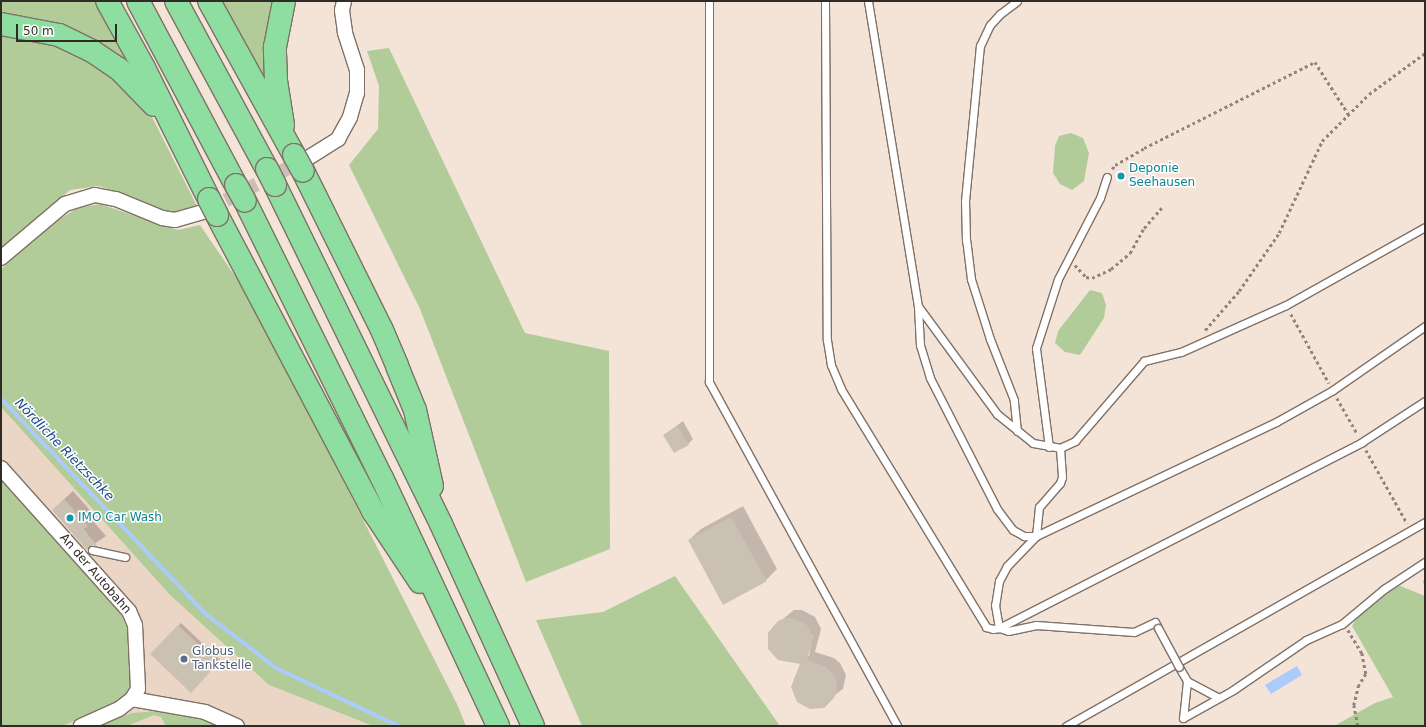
<!DOCTYPE html>
<meta charset="utf-8">
<style>
body{margin:0}
#map{position:relative;width:1426px;height:727px;overflow:hidden;background:#f4e4d8;font-family:"DejaVu Sans",sans-serif}
div>[style]{position:absolute}
.built>*{inset:0;background:#ebd6c6}
.green>*{inset:0;background:#b2cc99}
.water>*{inset:0;background:#abcbfd}
.shadow>*{inset:0;background:#0003}
.stream>*{height:4px;margin:-2px;padding:0 2px;transform-origin:2px;border-radius:2px;background:#abcbfd}
.building>*{inset:0;background:#cbc1b2}
.minor-tunnel>*{height:14px;margin-top:-7px;transform-origin:0;background:repeating-linear-gradient(90deg,#cdbfb5 0 14px,transparent 0 21px)}
.path>*{height:2.5px;margin-top:-1.25px;transform-origin:0;background:repeating-linear-gradient(90deg,#8f847d 0 3px,transparent 0 6px)}
.roads{filter:drop-shadow(1px 0 #7f7167) drop-shadow(-1px 0 #7f7167) drop-shadow(0 1px #7f7167) drop-shadow(0 -1px #7f7167)}
.service>*{height:7px;margin:-3.5px;padding:0 3.5px;transform-origin:3.5px;border-radius:3.5px;background:#fff}
.minor>*{height:14px;margin:-7px;padding:0 7px;transform-origin:7px;border-radius:7px;background:#fff}
.motorway>*{height:22px;margin:-11px;padding:0 11px;transform-origin:11px;border-radius:11px;background:#8ddea0}
.bridges{filter:drop-shadow(1px 0 #7f7167) drop-shadow(-1px 0 #7f7167) drop-shadow(0 1px #7f7167) drop-shadow(0 -1px #7f7167)}
.service-bridge>*{height:7px;margin:-3.5px;padding:0 3.5px;transform-origin:3.5px;border-radius:3.5px;background:#fff}
.motorway-bridge>*{height:22px;margin:-11px;padding:0 11px;transform-origin:11px;border-radius:11px;background:#8ddea0}
.dots>*{width:11px;height:11px;translate:-50% -50%;box-sizing:border-box;border:2px solid #fff;border-radius:50%}
span{translate:-50% -50%;white-space:nowrap;text-align:center;line-height:1.15;-webkit-text-stroke:3px #fff;paint-order:stroke}
.culture-label{font-size:12px;color:#0d838f}
.left{translate:0 -50%;text-align:left}
.street-label{font-size:12px;color:#312b27}
.service-label{font-size:12px;color:#4e5e75}
.water-label{font-size:13px;color:#1b478f;font-style:italic}
.frame{position:absolute;inset:0;border:2px solid #312b27;pointer-events:none}
.scale{position:absolute;left:16px;top:24px;width:101px;height:18px;box-sizing:border-box;border:2px solid #312b27;border-top:0;padding-left:5px;font-size:12px;line-height:14px;white-space:nowrap;color:#312b27;-webkit-text-stroke:3px #fff;paint-order:stroke}
</style>
<div id="map">
<div class="built">
<i style="clip-path:polygon(1px 407px,170px 595px,269px 685px,373px 726px,1px 726px)"></i>
</div>
<div class="green">
<i style="clip-path:polygon(1px 1px,97px 1px,129px 60px,123px 62px,1px 16px)"></i>
<i style="clip-path:polygon(218px 1px,276px 1px,268px 73px,261px 78px)"></i>
<i style="clip-path:polygon(1px 33px,60px 41px,102px 64px,148px 109px,198px 208px,176px 214px,154px 210px,121px 193px,98px 186px,70px 190px,1px 250px)"></i>
<i style="clip-path:polygon(389px 48px,525px 333px,609px 351px,610px 549px,526px 582px,420px 309px,349px 165px,378px 129px,379px 86px,367px 51px)"></i>
<i style="clip-path:polygon(1071px 133px,1083px 138px,1089px 153px,1084px 181px,1072px 190px,1060px 184px,1053px 173px,1055px 146px,1059px 136px)"></i>
<i style="clip-path:polygon(100px 204px,178px 230px,200px 225px,250px 298px,457px 704px,466px 726px,373px 726px,269px 685px,170px 595px,1px 407px,1px 269px,51px 225px,77px 208px)"></i>
<i style="clip-path:polygon(1090px 290px,1102px 293px,1106px 305px,1104px 318px,1080px 355px,1065px 352px,1055px 343px,1058px 331px)"></i>
<i style="clip-path:polygon(1px 477px,118px 607px,130px 635px,132px 682px,124px 697px,108px 707px,62px 726px,1px 726px)"></i>
<i style="clip-path:polygon(675px 576px,780px 726px,582px 726px,536px 620px,603px 612px)"></i>
<i style="clip-path:polygon(1398px 585px,1425px 596px,1425px 726px,1334px 726px,1375px 703px,1393px 697px,1352px 626px,1361px 611px)"></i>
<i style="clip-path:polygon(157px 711px,194px 715px,223px 726px,166px 726px,161px 717px,154px 715px,127px 726px,96px 726px,132px 713px)"></i>
</div>
<div class="water">
<i style="clip-path:polygon(1297px 666px,1302px 675px,1271px 694px,1265px 685px)"></i>
</div>
<div class="shadow">
<i style="clip-path:polygon(683px 421px,693px 439px,688px 444px,664px 435px)"></i>
<i style="clip-path:polygon(73px 491px,96px 517px,92px 520px,106px 536px,87px 549px,61px 502px)"></i>
<i style="clip-path:polygon(743px 506px,777px 569px,766px 580px,689px 540px,701px 529px)"></i>
<i style="clip-path:polygon(1425px 579px,1425px 590px,1423px 581px)"></i>
<i style="clip-path:polygon(evenodd,794px 610px,802px 610px,815px 617px,821px 629px,815px 652px,834px 658px,840px 663px,846px 675px,843px 689px,817px 708px,803px 705px,794px 694px,794px 679px,802px 664px,769px 649px,768px 641px,773px 627px,794px 610px,813px 633px,809px 656px,807px 656px,813px 633px)"></i>
<i style="clip-path:polygon(181px 623px,220px 660px,191px 691px,152px 654px)"></i>
</div>
<div class="stream">
<i style="left:1px;top:399px;width:298px;rotate:46.4deg"></i>
<i style="left:207px;top:615px;width:87px;rotate:37.5deg"></i>
<i style="left:276px;top:668px;width:135px;rotate:25.4deg"></i>
</div>
<div class="building">
<i style="clip-path:polygon(677px 426px,689px 445px,674px 453px,663px 435px)"></i>
<i style="clip-path:polygon(64px 499px,88px 526px,84px 529px,97px 546px,90px 545px,87px 550px,52px 510px)"></i>
<i style="clip-path:polygon(731px 517px,767px 581px,723px 605px,688px 540px)"></i>
<i style="clip-path:polygon(785px 618px,793px 618px,807px 625px,813px 638px,807px 660px,825px 666px,836px 677px,837px 691px,834px 698px,824px 708px,810px 709px,797px 702px,791px 687px,800px 664px,778px 660px,768px 649px,768px 633px,778px 621px)"></i>
<i style="clip-path:polygon(178px 625px,218px 663px,191px 693px,150px 654px)"></i>
</div>
<div class="minor-tunnel">
<i style="left:207px;top:210px;width:111px;rotate:-27.3deg"></i>
</div>
<div class="path">
<i style="left:1112px;top:169px;width:5px;rotate:-53deg"></i>
<i style="left:1115px;top:165px;width:34px;rotate:-30deg"></i>
<i style="left:1144px;top:148px;width:191px;rotate:-26.7deg"></i>
<i style="left:1315px;top:62px;width:63px;rotate:57.3deg"></i>
<i style="left:1075px;top:265px;width:16px;rotate:47deg"></i>
<i style="left:1086px;top:277px;width:6px;rotate:9deg"></i>
<i style="left:1092px;top:278px;width:21px;rotate:-25deg"></i>
<i style="left:1111px;top:269px;width:25px;rotate:-40deg"></i>
<i style="left:1130px;top:253px;width:29px;rotate:-61deg"></i>
<i style="left:1144px;top:228px;width:29px;rotate:-49deg"></i>
<i style="left:1291px;top:314px;width:79px;rotate:61.2deg"></i>
<i style="left:1205px;top:330px;width:52px;rotate:-48.9deg"></i>
<i style="left:1239px;top:291px;width:70px;rotate:-55.4deg"></i>
<i style="left:1279px;top:233px;width:102px;rotate:-64.9deg"></i>
<i style="left:1322px;top:141px;width:66px;rotate:-45deg"></i>
<i style="left:1369px;top:94px;width:69px;rotate:-36.2deg"></i>
<i style="left:1337px;top:398px;width:40px;rotate:60.3deg"></i>
<i style="left:1366px;top:450px;width:84px;rotate:60.7deg"></i>
<i style="left:1348px;top:630px;width:27px;rotate:59deg"></i>
<i style="left:1362px;top:653px;width:21px;rotate:79deg"></i>
<i style="left:1366px;top:674px;width:13px;rotate:122deg"></i>
<i style="left:1359px;top:685px;width:21px;rotate:104deg"></i>
<i style="left:1354px;top:705px;width:21px;rotate:79deg"></i>
</div>
<div class="roads">
<div class="service">
<i style="left:709px;top:1px;width:381px;rotate:90deg"></i>
<i style="left:709px;top:382px;width:392px;rotate:61.3deg"></i>
<i style="left:825px;top:1px;width:339px;rotate:89.7deg"></i>
<i style="left:827px;top:340px;width:25px;rotate:81deg"></i>
<i style="left:831px;top:365px;width:26px;rotate:67deg"></i>
<i style="left:841px;top:389px;width:279px;rotate:58.6deg"></i>
<i style="left:986px;top:627px;width:7px;rotate:16deg"></i>
<i style="left:993px;top:629px;width:6px;rotate:-9deg"></i>
<i style="left:999px;top:628px;width:408px;rotate:-27.1deg"></i>
<i style="left:1362px;top:442px;width:75px;rotate:-33.1deg"></i>
<i style="left:868px;top:1px;width:309px;rotate:80.7deg"></i>
<i style="left:918px;top:306px;width:134px;rotate:53.8deg"></i>
<i style="left:997px;top:414px;width:46px;rotate:38.9deg"></i>
<i style="left:1033px;top:443px;width:27px;rotate:10deg"></i>
<i style="left:1060px;top:448px;width:17px;rotate:-25deg"></i>
<i style="left:1075px;top:441px;width:106px;rotate:-49.2deg"></i>
<i style="left:1144px;top:361px;width:38px;rotate:-14deg"></i>
<i style="left:1181px;top:352px;width:115px;rotate:-24.1deg"></i>
<i style="left:1286px;top:305px;width:159px;rotate:-29.3deg"></i>
<i style="left:918px;top:307px;width:38px;rotate:87deg"></i>
<i style="left:920px;top:345px;width:34px;rotate:73deg"></i>
<i style="left:930px;top:378px;width:147px;rotate:62.9deg"></i>
<i style="left:997px;top:509px;width:26px;rotate:53deg"></i>
<i style="left:1013px;top:530px;width:13px;rotate:29deg"></i>
<i style="left:1024px;top:536px;width:12px"></i>
<i style="left:1036px;top:536px;width:266px;rotate:-25.4deg"></i>
<i style="left:1276px;top:422px;width:65px;rotate:-29.3deg"></i>
<i style="left:1333px;top:390px;width:112px;rotate:-34.8deg"></i>
<i style="left:1017px;top:431px;width:31px;rotate:-96deg"></i>
<i style="left:1014px;top:400px;width:66px;rotate:-111.5deg"></i>
<i style="left:990px;top:339px;width:63px;rotate:-107.6deg"></i>
<i style="left:971px;top:279px;width:38px;rotate:-97deg"></i>
<i style="left:966px;top:241px;width:40px;rotate:-91.4deg"></i>
<i style="left:965px;top:201px;width:156px;rotate:-84.5deg"></i>
<i style="left:980px;top:46px;width:23px;rotate:-65deg"></i>
<i style="left:990px;top:25px;width:15px;rotate:-48deg"></i>
<i style="left:1000px;top:14px;width:21px;rotate:-37deg"></i>
<i style="left:1049px;top:447px;width:100px;rotate:-97.5deg"></i>
<i style="left:1036px;top:348px;width:72px;rotate:-72.3deg"></i>
<i style="left:1058px;top:279px;width:91px;rotate:-62.6deg"></i>
<i style="left:1100px;top:198px;width:22px;rotate:-72deg"></i>
<i style="left:1060px;top:448px;width:29px;rotate:86deg"></i>
<i style="left:1062px;top:477px;width:6px;rotate:108deg"></i>
<i style="left:1060px;top:483px;width:32px;rotate:131deg"></i>
<i style="left:1039px;top:507px;width:29px;rotate:96deg"></i>
<i style="left:1036px;top:536px;width:42px;rotate:134deg"></i>
<i style="left:1007px;top:566px;width:17px;rotate:118deg"></i>
<i style="left:999px;top:581px;width:24px;rotate:99deg"></i>
<i style="left:995px;top:605px;width:23px;rotate:80deg"></i>
<i style="left:999px;top:628px;width:9px;rotate:18deg"></i>
<i style="left:1008px;top:631px;width:29px;rotate:-12deg"></i>
<i style="left:1036px;top:625px;width:98px;rotate:4.1deg"></i>
<i style="left:1134px;top:632px;width:23px;rotate:-25deg"></i>
<i style="left:1155px;top:622px;width:7px;rotate:63deg"></i>
<i style="left:92px;top:550px;width:34px;rotate:12deg"></i>
<i style="left:1179px;top:667px;width:16px;rotate:60deg"></i>
<i style="left:1187px;top:681px;width:37px;rotate:96deg"></i>
<i style="left:1183px;top:718px;width:57px;rotate:-29.2deg"></i>
<i style="left:1233px;top:690px;width:88px;rotate:-34.4deg"></i>
<i style="left:1306px;top:640px;width:39px;rotate:-24deg"></i>
<i style="left:1342px;top:624px;width:55px;rotate:-39.8deg"></i>
<i style="left:1384px;top:589px;width:49px;rotate:-33.4deg"></i>
<i style="left:1187px;top:681px;width:36px;rotate:28deg"></i>
<i style="left:1066px;top:726px;width:413px;rotate:-29.6deg"></i>
</div>
<div class="minor">
<i style="left:308px;top:158px;width:36px;rotate:-32deg"></i>
<i style="left:338px;top:139px;width:25px;rotate:-61deg"></i>
<i style="left:350px;top:117px;width:25px;rotate:-74deg"></i>
<i style="left:357px;top:93px;width:23px;rotate:-90deg"></i>
<i style="left:357px;top:70px;width:40px;rotate:-108deg"></i>
<i style="left:345px;top:32px;width:22px;rotate:-98deg"></i>
<i style="left:342px;top:10px;width:9px;rotate:-77deg"></i>
<i style="left:1px;top:258px;width:84px;rotate:-40.2deg"></i>
<i style="left:65px;top:204px;width:31px;rotate:-17deg"></i>
<i style="left:95px;top:195px;width:21px;rotate:11deg"></i>
<i style="left:116px;top:199px;width:50px;rotate:22.4deg"></i>
<i style="left:162px;top:218px;width:13px;rotate:9deg"></i>
<i style="left:175px;top:220px;width:29px;rotate:-16deg"></i>
<i style="left:1px;top:468px;width:192px;rotate:48.2deg"></i>
<i style="left:129px;top:611px;width:15px;rotate:67deg"></i>
<i style="left:135px;top:625px;width:64px;rotate:87.3deg"></i>
<i style="left:138px;top:689px;width:12px;rotate:121deg"></i>
<i style="left:132px;top:699px;width:16px;rotate:142deg"></i>
<i style="left:119px;top:709px;width:42px;rotate:155.9deg"></i>
<i style="left:132px;top:699px;width:74px;rotate:10.1deg"></i>
<i style="left:205px;top:712px;width:35px;rotate:24deg"></i>
</div>
<div class="motorway">
<i style="left:107px;top:1px;width:77px;rotate:61.1deg"></i>
<i style="left:144px;top:68px;width:146px;rotate:63.6deg"></i>
<i style="left:138px;top:1px;width:208px;rotate:62deg"></i>
<i style="left:176px;top:1px;width:191px;rotate:61.6deg"></i>
<i style="left:209px;top:1px;width:176px;rotate:61.1deg"></i>
<i style="left:1px;top:24px;width:59px;rotate:10.7deg"></i>
<i style="left:59px;top:35px;width:37px;rotate:26deg"></i>
<i style="left:92px;top:51px;width:32px;rotate:34deg"></i>
<i style="left:119px;top:69px;width:50px;rotate:45.8deg"></i>
<i style="left:283px;top:125px;width:45px;rotate:-99deg"></i>
<i style="left:276px;top:81px;width:34px;rotate:-92deg"></i>
<i style="left:275px;top:47px;width:47px;rotate:-78.9deg"></i>
<i style="left:303px;top:171px;width:178px;rotate:63.6deg"></i>
<i style="left:382px;top:330px;width:39px;rotate:67deg"></i>
<i style="left:397px;top:366px;width:48px;rotate:67.8deg"></i>
<i style="left:415px;top:410px;width:78px;rotate:77.4deg"></i>
<i style="left:275px;top:185px;width:377px;rotate:63.9deg"></i>
<i style="left:441px;top:524px;width:222px;rotate:65.5deg"></i>
<i style="left:245px;top:201px;width:309px;rotate:63.7deg"></i>
<i style="left:382px;top:478px;width:274px;rotate:64.9deg"></i>
<i style="left:217px;top:215px;width:335px;rotate:62.2deg"></i>
<i style="left:373px;top:511px;width:85px;rotate:56.5deg"></i>
</div>
</div>
<div class="bridges">
<div class="service-bridge">
<i style="left:1158px;top:628px;width:44px;rotate:61.7deg"></i>
</div>
<div class="motorway-bridge">
<i style="left:294px;top:155px;width:18px;rotate:61deg"></i>
<i style="left:267px;top:169px;width:18px;rotate:63deg"></i>
<i style="left:236px;top:185px;width:18px;rotate:61deg"></i>
<i style="left:209px;top:199px;width:18px;rotate:63deg"></i>
</div>
</div>
<div class="dots">
<i style="left:1121px;top:176px;background:#0f9aa8"></i>
<i style="left:70px;top:518px;background:#0f9aa8"></i>
<i style="left:184px;top:659px;background:#5c6f8a"></i>
</div>
<div class="culture-label">
<span class="left" style="left:1129px;top:176px">Deponie<br>Seehausen</span>
<span class="left" style="left:78px;top:518px">IMO Car Wash</span>
</div>
<div class="street-label">
<span style="left:95px;top:574px;rotate:49deg">An der Autobahn</span>
</div>
<div class="service-label">
<span class="left" style="left:192px;top:659px">Globus<br>Tankstelle</span>
</div>
<div class="water-label">
<span style="left:64px;top:450px;rotate:46deg">Nördliche Rietzschke</span>
</div>
<div class="frame"></div>
<div class="scale">50 m</div>
</div>
